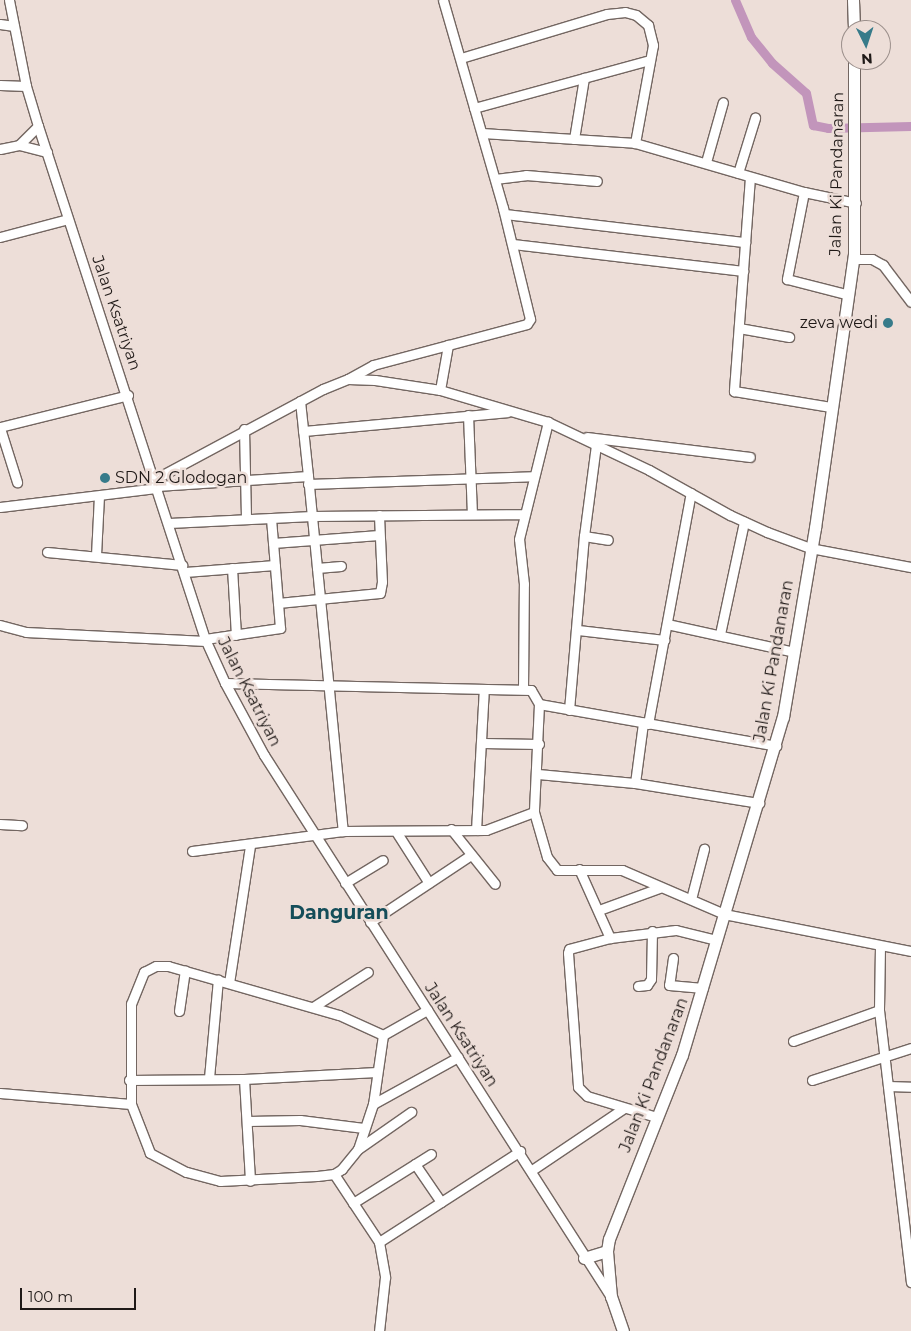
<!DOCTYPE html>
<style>
body{margin:0}
#map{position:relative;width:911px;height:1331px;overflow:hidden;background:#edded8;font-family:Montserrat,sans-serif}
div>[style]{position:absolute}
.canal>*{height:9px;margin:-4.5px;padding:0 4.5px;transform-origin:4.5px;border-radius:4.5px;background:#c295bb}
.roads{filter:drop-shadow(1px 0 #736661) drop-shadow(-1px 0 #736661) drop-shadow(0 1px #736661) drop-shadow(0 -1px #736661)}
.minor>*{height:9px;margin:-4.5px;padding:0 4.5px;transform-origin:4.5px;border-radius:4.5px;background:#fff}
.major>*{height:11px;margin:-5.5px;padding:0 5.5px;transform-origin:5.5px;border-radius:5.5px;background:#fff}
.dots>*{width:14px;height:14px;translate:-50% -50%;box-sizing:border-box;border:2px solid #edded8;border-radius:50%}
span{translate:-50% -50%;white-space:nowrap;text-align:center;line-height:1.15;-webkit-text-stroke:5px #edded8;paint-order:stroke}
.street-label{font-size:16px;color:#1f1917}
.poi-label{font-size:16px;color:#1f1917}
.right{translate:-100% -50%;text-align:right}
.left{translate:0 -50%;text-align:left}
.quarter-label{font-size:19px;color:#144d59;font-weight:700}
.north{position:absolute;left:841px;top:20px;width:50px;height:50px;box-sizing:border-box;background:#edded8;border:1px solid #9b8f8b;border-radius:50%;rotate:176deg;font-size:14px;font-weight:700;line-height:20px;text-align:center;color:#1f1917}
.north::after{content:'';display:block;margin:auto;width:18px;height:22px;background:#377b8a;clip-path:polygon(50% 0,100% 100%,50% 72%,0 100%)}
.scale{position:absolute;left:20px;top:1288px;width:116px;height:22px;box-sizing:border-box;border:2px solid #1f1917;border-top:0;padding-left:6px;font-size:15px;line-height:18px;white-space:nowrap;color:#1f1917;-webkit-text-stroke:4px #edded8;paint-order:stroke}
</style>
<div id="map">
<div class="canal">
<i style="left:735px;top:0;width:40px;rotate:66.6deg"></i>
<i style="left:751px;top:37px;width:33px;rotate:51deg"></i>
<i style="left:772px;top:63px;width:45px;rotate:41.4deg"></i>
<i style="left:806px;top:93px;width:33px;rotate:78deg"></i>
<i style="left:813px;top:125px;width:15px;rotate:11deg"></i>
<i style="left:828px;top:128px;width:83px;rotate:-1.4deg"></i>
</div>
<div class="roads">
<div class="minor">
<i style="left:9px;top:0;width:88px;rotate:78.8deg"></i>
<i style="left:26px;top:86px;width:42px;rotate:73.3deg"></i>
<i style="left:38px;top:126px;width:539px;rotate:71.97deg"></i>
<i style="left:205px;top:639px;width:48px;rotate:65.6deg"></i>
<i style="left:225px;top:683px;width:82px;rotate:61.6deg"></i>
<i style="left:264px;top:755px;width:644px;rotate:57.37deg"></i>
<i style="left:0;top:24px;width:14px;rotate:8deg"></i>
<i style="left:461px;top:58px;width:152px;rotate:-16.8deg"></i>
<i style="left:607px;top:14px;width:18px;rotate:-6deg"></i>
<i style="left:625px;top:12px;width:11px;rotate:15deg"></i>
<i style="left:636px;top:15px;width:16px;rotate:40deg"></i>
<i style="left:648px;top:25px;width:21px;rotate:76deg"></i>
<i style="left:653px;top:45px;width:100px;rotate:100.4deg"></i>
<i style="left:635px;top:143px;width:176px;rotate:16.2deg"></i>
<i style="left:804px;top:192px;width:53px;rotate:11.9deg"></i>
<i style="left:0;top:85px;width:26px;rotate:2deg"></i>
<i style="left:474px;top:108px;width:182px;rotate:-15.3deg"></i>
<i style="left:482px;top:133px;width:153px;rotate:3.7deg"></i>
<i style="left:574px;top:139px;width:62px;rotate:-80.7deg"></i>
<i style="left:19px;top:145px;width:27px;rotate:-45deg"></i>
<i style="left:0;top:149px;width:19px;rotate:-12deg"></i>
<i style="left:19px;top:145px;width:29px;rotate:14deg"></i>
<i style="left:706px;top:162px;width:62px;rotate:-74.2deg"></i>
<i style="left:738px;top:173px;width:58px;rotate:-72.8deg"></i>
<i style="left:750px;top:177px;width:215px;rotate:94.3deg"></i>
<i style="left:734px;top:391px;width:98px;rotate:9.4deg"></i>
<i style="left:495px;top:179px;width:31px;rotate:-7deg"></i>
<i style="left:526px;top:175px;width:71px;rotate:4.8deg"></i>
<i style="left:804px;top:192px;width:89px;rotate:101.1deg"></i>
<i style="left:787px;top:279px;width:61px;rotate:14.3deg"></i>
<i style="left:505px;top:214px;width:242px;rotate:6.7deg"></i>
<i style="left:0;top:237px;width:70px;rotate:-14.8deg"></i>
<i style="left:513px;top:244px;width:232px;rotate:6.7deg"></i>
<i style="left:853px;top:259px;width:19px"></i>
<i style="left:872px;top:259px;width:13px;rotate:29deg"></i>
<i style="left:883px;top:265px;width:46px;rotate:52.9deg"></i>
<i style="left:739px;top:328px;width:51px;rotate:10.2deg"></i>
<i style="left:348px;top:379px;width:29px;rotate:-29deg"></i>
<i style="left:373px;top:365px;width:159px;rotate:-14.9deg"></i>
<i style="left:527px;top:324px;width:6px;rotate:-59deg"></i>
<i style="left:530px;top:319px;width:114px;rotate:-103.7deg"></i>
<i style="left:503px;top:208px;width:216px;rotate:-106.1deg"></i>
<i style="left:440px;top:390px;width:46px;rotate:-79.9deg"></i>
<i style="left:300px;top:401px;width:75px;rotate:83.9deg"></i>
<i style="left:468px;top:415px;width:98px;rotate:87.7deg"></i>
<i style="left:0;top:427px;width:132px;rotate:-14deg"></i>
<i style="left:0;top:428px;width:57px;rotate:72.5deg"></i>
<i style="left:244px;top:429px;width:90px;rotate:88.7deg"></i>
<i style="left:303px;top:431px;width:205px;rotate:-5.3deg"></i>
<i style="left:587px;top:437px;width:164px;rotate:7deg"></i>
<i style="left:155px;top:479px;width:191px;rotate:-28.2deg"></i>
<i style="left:323px;top:389px;width:27px;rotate:-22deg"></i>
<i style="left:348px;top:379px;width:27px;rotate:2deg"></i>
<i style="left:375px;top:380px;width:66px;rotate:8.7deg"></i>
<i style="left:440px;top:390px;width:113px;rotate:16.5deg"></i>
<i style="left:548px;top:422px;width:112px;rotate:25.4deg"></i>
<i style="left:649px;top:470px;width:93px;rotate:29.1deg"></i>
<i style="left:730px;top:515px;width:41px;rotate:24.7deg"></i>
<i style="left:767px;top:532px;width:46px;rotate:20.4deg"></i>
<i style="left:810px;top:548px;width:103px;rotate:10.7deg"></i>
<i style="left:308px;top:484px;width:225px;rotate:-2deg"></i>
<i style="left:157px;top:486px;width:151px;rotate:-3.8deg"></i>
<i style="left:308px;top:476px;width:357px;rotate:84.4deg"></i>
<i style="left:0;top:507px;width:159px;rotate:-6.9deg"></i>
<i style="left:169px;top:523px;width:143px;rotate:-2.8deg"></i>
<i style="left:312px;top:516px;width:212px;rotate:-0.5deg"></i>
<i style="left:584px;top:536px;width:24px;rotate:9deg"></i>
<i style="left:273px;top:543px;width:106px;rotate:-4.3deg"></i>
<i style="left:47px;top:552px;width:136px;rotate:5.5deg"></i>
<i style="left:96px;top:555px;width:59px;rotate:-87.1deg"></i>
<i style="left:232px;top:568px;width:67px;rotate:86.6deg"></i>
<i style="left:317px;top:568px;width:24px;rotate:-5deg"></i>
<i style="left:185px;top:572px;width:90px;rotate:-4.4deg"></i>
<i style="left:278px;top:603px;width:102px;rotate:-5.6deg"></i>
<i style="left:380px;top:593px;width:11px;rotate:-80deg"></i>
<i style="left:382px;top:582px;width:67px;rotate:-92.6deg"></i>
<i style="left:667px;top:624px;width:130px;rotate:12.4deg"></i>
<i style="left:0;top:625px;width:27px;rotate:15deg"></i>
<i style="left:26px;top:632px;width:180px;rotate:2.9deg"></i>
<i style="left:578px;top:630px;width:87px;rotate:6.6deg"></i>
<i style="left:720px;top:634px;width:115px;rotate:-77.9deg"></i>
<i style="left:205px;top:639px;width:76px;rotate:-8.3deg"></i>
<i style="left:280px;top:628px;width:110px;rotate:-94.7deg"></i>
<i style="left:225px;top:683px;width:306px;rotate:1.3deg"></i>
<i style="left:531px;top:690px;width:16px;rotate:60deg"></i>
<i style="left:539px;top:704px;width:108px;rotate:92.7deg"></i>
<i style="left:523px;top:689px;width:105px;rotate:-89.5deg"></i>
<i style="left:524px;top:584px;width:45px;rotate:-96.3deg"></i>
<i style="left:519px;top:539px;width:121px;rotate:-76.1deg"></i>
<i style="left:539px;top:704px;width:241px;rotate:10deg"></i>
<i style="left:569px;top:710px;width:175px;rotate:-85.1deg"></i>
<i style="left:584px;top:536px;width:92px;rotate:-82.5deg"></i>
<i style="left:648px;top:724px;width:235px;rotate:-79.5deg"></i>
<i style="left:483px;top:743px;width:56px;rotate:1deg"></i>
<i style="left:538px;top:774px;width:97px;rotate:5.3deg"></i>
<i style="left:635px;top:783px;width:126px;rotate:9.2deg"></i>
<i style="left:635px;top:783px;width:61px;rotate:-82.4deg"></i>
<i style="left:0;top:824px;width:22px;rotate:3deg"></i>
<i style="left:451px;top:829px;width:70px;rotate:51.3deg"></i>
<i style="left:476px;top:830px;width:141px;rotate:-86.8deg"></i>
<i style="left:397px;top:833px;width:59px;rotate:57.4deg"></i>
<i style="left:192px;top:851px;width:152px;rotate:-7.5deg"></i>
<i style="left:343px;top:831px;width:143px;rotate:-0.4deg"></i>
<i style="left:486px;top:830px;width:51px;rotate:-20.6deg"></i>
<i style="left:534px;top:812px;width:47px;rotate:73.9deg"></i>
<i style="left:547px;top:857px;width:16px;rotate:52deg"></i>
<i style="left:557px;top:870px;width:65px"></i>
<i style="left:622px;top:870px;width:111px;rotate:23.3deg"></i>
<i style="left:724px;top:914px;width:191px;rotate:11.2deg"></i>
<i style="left:579px;top:869px;width:76px;rotate:65.8deg"></i>
<i style="left:610px;top:938px;width:66px;rotate:-6.9deg"></i>
<i style="left:676px;top:930px;width:41px;rotate:14deg"></i>
<i style="left:345px;top:883px;width:44px;rotate:-31.2deg"></i>
<i style="left:691px;top:899px;width:52px;rotate:-75.4deg"></i>
<i style="left:599px;top:910px;width:64px;rotate:-20.1deg"></i>
<i style="left:370px;top:922px;width:121px;rotate:-33.6deg"></i>
<i style="left:610px;top:938px;width:42px;rotate:165deg"></i>
<i style="left:569px;top:949px;width:4px;rotate:104deg"></i>
<i style="left:568px;top:953px;width:134px;rotate:85.7deg"></i>
<i style="left:578px;top:1087px;width:13px;rotate:45deg"></i>
<i style="left:587px;top:1096px;width:72px;rotate:16.9deg"></i>
<i style="left:880px;top:946px;width:64px;rotate:90.9deg"></i>
<i style="left:879px;top:1010px;width:274px;rotate:83.3deg"></i>
<i style="left:673px;top:958px;width:27px;rotate:98deg"></i>
<i style="left:669px;top:985px;width:34px;rotate:5deg"></i>
<i style="left:168px;top:966px;width:178px;rotate:16deg"></i>
<i style="left:339px;top:1015px;width:48px;rotate:24.4deg"></i>
<i style="left:383px;top:1035px;width:70px;rotate:98.2deg"></i>
<i style="left:373px;top:1104px;width:47px;rotate:108.4deg"></i>
<i style="left:358px;top:1149px;width:26px;rotate:129deg"></i>
<i style="left:342px;top:1169px;width:9px;rotate:148deg"></i>
<i style="left:334px;top:1174px;width:17px;rotate:173deg"></i>
<i style="left:317px;top:1176px;width:97px;rotate:177deg"></i>
<i style="left:220px;top:1181px;width:35px;rotate:-165deg"></i>
<i style="left:186px;top:1172px;width:41px;rotate:-152.2deg"></i>
<i style="left:150px;top:1153px;width:53px;rotate:-111.2deg"></i>
<i style="left:131px;top:1104px;width:100px;rotate:-90deg"></i>
<i style="left:131px;top:1004px;width:35px;rotate:-68deg"></i>
<i style="left:144px;top:972px;width:13px;rotate:-27deg"></i>
<i style="left:156px;top:966px;width:12px"></i>
<i style="left:229px;top:983px;width:140px;rotate:-81.3deg"></i>
<i style="left:638px;top:986px;width:9px;rotate:-6deg"></i>
<i style="left:647px;top:985px;width:7px;rotate:-56deg"></i>
<i style="left:651px;top:979px;width:48px;rotate:-88.8deg"></i>
<i style="left:313px;top:1007px;width:65px;rotate:-32.5deg"></i>
<i style="left:179px;top:1011px;width:41px;rotate:-81.7deg"></i>
<i style="left:383px;top:1035px;width:51px;rotate:-29.6deg"></i>
<i style="left:793px;top:1041px;width:91px;rotate:-19.8deg"></i>
<i style="left:209px;top:1078px;width:99px;rotate:-84.8deg"></i>
<i style="left:244px;top:1079px;width:102px;rotate:86.6deg"></i>
<i style="left:129px;top:1080px;width:115px;rotate:-0.5deg"></i>
<i style="left:244px;top:1079px;width:133px;rotate:-3deg"></i>
<i style="left:812px;top:1080px;width:104px;rotate:-17.9deg"></i>
<i style="left:888px;top:1086px;width:23px;rotate:2deg"></i>
<i style="left:0;top:1093px;width:131px;rotate:4.8deg"></i>
<i style="left:373px;top:1104px;width:97px;rotate:-28.9deg"></i>
<i style="left:248px;top:1121px;width:52px;rotate:-1.1deg"></i>
<i style="left:300px;top:1120px;width:64px;rotate:7.1deg"></i>
<i style="left:358px;top:1149px;width:65px;rotate:-34.9deg"></i>
<i style="left:415px;top:1164px;width:46px;rotate:55.6deg"></i>
<i style="left:532px;top:1170px;width:111px;rotate:-34deg"></i>
<i style="left:334px;top:1174px;width:82px;rotate:56.5deg"></i>
<i style="left:379px;top:1242px;width:36px;rotate:80deg"></i>
<i style="left:385px;top:1277px;width:54px;rotate:96.3deg"></i>
<i style="left:353px;top:1203px;width:92px;rotate:-32.1deg"></i>
<i style="left:379px;top:1242px;width:168px;rotate:-32.8deg"></i>
</div>
<div class="major">
<i style="left:853px;top:0;width:30px;rotate:88deg"></i>
<i style="left:584px;top:1258px;width:24px;rotate:-17deg"></i>
<i style="left:623px;top:1331px;width:36px;rotate:-109deg"></i>
<i style="left:611px;top:1297px;width:46px;rotate:-95deg"></i>
<i style="left:607px;top:1251px;width:12px;rotate:-81deg"></i>
<i style="left:609px;top:1239px;width:198px;rotate:-68.4deg"></i>
<i style="left:682px;top:1055px;width:353px;rotate:-73.4deg"></i>
<i style="left:783px;top:717px;width:192px;rotate:-80.4deg"></i>
<i style="left:815px;top:528px;width:277px;rotate:-81.9deg"></i>
<i style="left:854px;top:254px;width:194px;rotate:-90deg"></i>
</div>
</div>
<div class="dots">
<i style="left:888px;top:323px;background:#377b8a"></i>
<i style="left:105px;top:478px;background:#377b8a"></i>
</div>
<div class="street-label">
<span style="left:837px;top:174px;rotate:-89deg">Jalan Ki Pandanaran</span>
<span style="left:116px;top:313px;rotate:71deg">Jalan Ksatriyan</span>
<span style="left:774px;top:661px;rotate:-80deg">Jalan Ki Pandanaran</span>
<span style="left:249px;top:692px;rotate:63deg">Jalan Ksatriyan</span>
<span style="left:461px;top:1035px;rotate:57deg">Jalan Ksatriyan</span>
<span style="left:654px;top:1075px;rotate:-69deg">Jalan Ki Pandanaran</span>
</div>
<div class="poi-label">
<span class="right" style="left:878px;top:323px">zeva wedi</span>
<span class="left" style="left:115px;top:478px">SDN 2 Glodogan</span>
</div>
<div class="quarter-label">
<span style="left:339px;top:913px">Danguran</span>
</div>
<div class="north">N</div>
<div class="scale">100 m</div>
</div>
